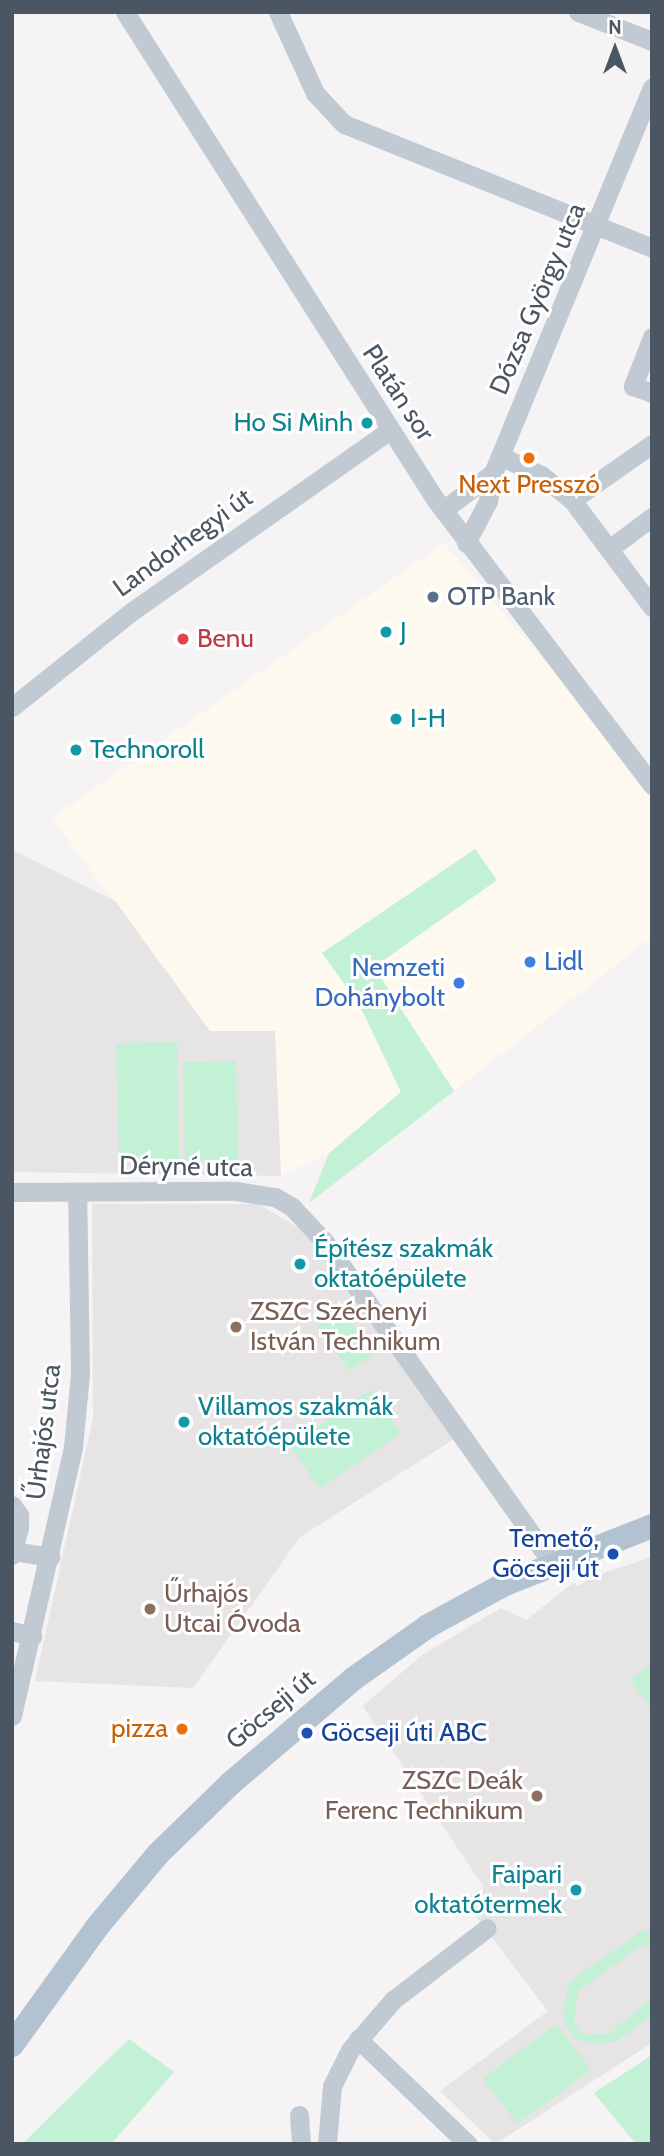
<!DOCTYPE html>
<meta charset="utf-8">
<style>
body{margin:0}
#map{position:relative;width:664px;height:2156px;overflow:hidden;background:#f5f3f3;font-family:Cabin,sans-serif}
div>[style]{position:absolute}
.commercial>*{inset:0;background:#fdf9ef}
.education>*{inset:0;background:#e6e4e5}
.green>*{inset:0;background:#c3f1d5}
.minor>*{height:19px;margin:-9.5px;padding:0 9.5px;transform-origin:9.5px;border-radius:9.5px;background:#c1cad2}
.major>*{height:24px;margin:-12px;padding:0 12px;transform-origin:12px;border-radius:12px;background:#b3c2d1}
.dots>*{width:19px;height:19px;translate:-50% -50%;box-sizing:border-box;border:4px solid #fff;border-radius:50%}
span{translate:-50% -50%;white-space:nowrap;text-align:center;line-height:1.15;-webkit-text-stroke:6px #fff;paint-order:stroke}
.street-label{font-size:26px;color:#4a5661}
.culture-label{font-size:26px;color:#0d838f}
.right{translate:-100% -50%;text-align:right}
.left{translate:0 -50%;text-align:left}
.food-label{font-size:26px;color:#c56008}
.service-label{font-size:26px;color:#4e5e75}
.health-label{font-size:26px;color:#be3a42}
.shop-label{font-size:26px;color:#366cbe}
.education-label{font-size:26px;color:#785e54}
.transit-label{font-size:26px;color:#164399}
.frame{position:absolute;inset:0;border:14px solid #4a5661;pointer-events:none}
.north{position:absolute;left:580px;top:14px;width:70px;height:70px;-webkit-text-stroke:5px #fff;paint-order:stroke;rotate:0deg;font-size:19px;font-weight:700;line-height:28px;text-align:center;color:#4a5661}
.north::after{content:'';display:block;margin:auto;width:24px;height:32px;background:#4a5661;clip-path:polygon(50% 0,100% 100%,50% 72%,0 100%)}
</style>
<div id="map">
<div class="commercial">
<i style="clip-path:polygon(444px 543px,594px 720px,652px 798px,652px 937px,454px 1091px,374px 967px,497px 880px,322px 953px,359px 1004px,401px 1092px,329px 1153px,281px 1176px,275px 1031px,210px 1031px,52px 818px)"></i>
</div>
<div class="education">
<i style="clip-path:polygon(12px 850px,115px 901px,210px 1031px,275px 1031px,281px 1176px,12px 1172px)"></i>
<i style="clip-path:polygon(92px 1204px,258px 1204px,314px 1237px,459px 1436px,300px 1537px,193px 1688px,35px 1681px,93px 1418px)"></i>
<i style="clip-path:polygon(652px 1557px,652px 2043px,495px 2144px,440px 2091px,548px 2011px,464px 1901px,483px 1886px,363px 1706px,422px 1655px,501px 1608px,526px 1620px,574px 1582px,578px 1586px,594px 1576px)"></i>
</div>
<div class="green">
<i style="clip-path:polygon(475px 849px,497px 880px,374px 967px,454px 1091px,309px 1203px,329px 1153px,401px 1092px,359px 1004px,322px 953px)"></i>
<i style="clip-path:polygon(177px 1042px,179px 1160px,119px 1161px,116px 1043px)"></i>
<i style="clip-path:polygon(236px 1061px,238px 1160px,185px 1161px,183px 1062px)"></i>
<i style="clip-path:polygon(341px 1307px,375px 1353px,350px 1371px,316px 1325px)"></i>
<i style="clip-path:polygon(370px 1390px,401px 1433px,320px 1489px,290px 1446px)"></i>
<i style="clip-path:polygon(652px 1663px,652px 1709px,630px 1680px)"></i>
<i style="clip-path:polygon(641px 1931px,652px 1932px,652px 1945px,643px 1945px,578px 1991px,574px 2021px,580px 2033px,609px 2034px,652px 1998px,652px 2015px,617px 2041px,594px 2044px,574px 2039px,563px 2018px,568px 1983px)"></i>
<i style="clip-path:polygon(557px 2024px,591px 2070px,517px 2124px,483px 2078px)"></i>
<i style="clip-path:polygon(129px 2039px,174px 2072px,111px 2144px,22px 2144px)"></i>
<i style="clip-path:polygon(652px 2055px,652px 2144px,636px 2144px,594px 2093px)"></i>
</div>
<div class="minor">
<i style="left:125px;top:12px;width:577px;rotate:57.52deg"></i>
<i style="left:435px;top:499px;width:359px;rotate:52.8deg"></i>
<i style="left:278px;top:12px;width:89px;rotate:65.4deg"></i>
<i style="left:315px;top:93px;width:42px;rotate:46.9deg"></i>
<i style="left:344px;top:124px;width:332px;rotate:21.9deg"></i>
<i style="left:578px;top:12px;width:79px;rotate:21.4deg"></i>
<i style="left:652px;top:337px;width:53px;rotate:111.2deg"></i>
<i style="left:633px;top:386px;width:20px;rotate:20deg"></i>
<i style="left:500px;top:456px;width:45px;rotate:24.9deg"></i>
<i style="left:541px;top:475px;width:40px;rotate:39deg"></i>
<i style="left:572px;top:500px;width:134px;rotate:53.2deg"></i>
<i style="left:572px;top:500px;width:98px;rotate:-35deg"></i>
<i style="left:443px;top:510px;width:62px;rotate:-36.5deg"></i>
<i style="left:493px;top:473px;width:417px;rotate:-67.6deg"></i>
<i style="left:466px;top:543px;width:47px;rotate:-62.4deg"></i>
<i style="left:488px;top:501px;width:28px;rotate:-80deg"></i>
<i style="left:609px;top:549px;width:54px;rotate:-36.7deg"></i>
<i style="left:12px;top:707px;width:152px;rotate:-38.6deg"></i>
<i style="left:131px;top:612px;width:317px;rotate:-35.1deg"></i>
<i style="left:12px;top:1192px;width:224px;rotate:-0.3deg"></i>
<i style="left:236px;top:1191px;width:39px;rotate:9deg"></i>
<i style="left:275px;top:1197px;width:20px;rotate:30deg"></i>
<i style="left:292px;top:1207px;width:47px;rotate:46.7deg"></i>
<i style="left:324px;top:1241px;width:395px;rotate:54.7deg"></i>
<i style="left:12px;top:1505px;width:12px;rotate:55deg"></i>
<i style="left:19px;top:1515px;width:13px;rotate:90deg"></i>
<i style="left:19px;top:1528px;width:28px;rotate:105deg"></i>
<i style="left:13px;top:1551px;width:38px;rotate:9deg"></i>
<i style="left:12px;top:1631px;width:21px;rotate:14deg"></i>
<i style="left:12px;top:1716px;width:276px;rotate:-77.2deg"></i>
<i style="left:73px;top:1447px;width:73px;rotate:-84.5deg"></i>
<i style="left:80px;top:1374px;width:182px;rotate:-90.9deg"></i>
<i style="left:358px;top:2039px;width:152px;rotate:43.7deg"></i>
<i style="left:299px;top:2115px;width:29px;rotate:86deg"></i>
<i style="left:327px;top:2144px;width:58px;rotate:-85.1deg"></i>
<i style="left:332px;top:2086px;width:40px;rotate:-63.4deg"></i>
<i style="left:350px;top:2050px;width:66px;rotate:-49.3deg"></i>
<i style="left:393px;top:2000px;width:118px;rotate:-37.5deg"></i>
</div>
<div class="major">
<i style="left:12px;top:2045px;width:145px;rotate:-54.2deg"></i>
<i style="left:97px;top:1927px;width:95px;rotate:-50.1deg"></i>
<i style="left:158px;top:1854px;width:102px;rotate:-44.2deg"></i>
<i style="left:231px;top:1783px;width:160px;rotate:-40.4deg"></i>
<i style="left:353px;top:1679px;width:92px;rotate:-35.2deg"></i>
<i style="left:428px;top:1626px;width:88px;rotate:-28.6deg"></i>
<i style="left:505px;top:1584px;width:158px;rotate:-21.5deg"></i>
</div>
<div class="dots">
<i style="left:367px;top:423px;background:#0f9aa8"></i>
<i style="left:529px;top:458px;background:#e8710a"></i>
<i style="left:433px;top:597px;background:#5c6f8a"></i>
<i style="left:386px;top:632px;background:#0f9aa8"></i>
<i style="left:183px;top:639px;background:#e0444e"></i>
<i style="left:396px;top:719px;background:#0f9aa8"></i>
<i style="left:76px;top:750px;background:#0f9aa8"></i>
<i style="left:530px;top:962px;background:#3f7fe0"></i>
<i style="left:459px;top:983px;background:#3f7fe0"></i>
<i style="left:300px;top:1264px;background:#0f9aa8"></i>
<i style="left:236px;top:1327px;background:#8d6e63"></i>
<i style="left:184px;top:1422px;background:#0f9aa8"></i>
<i style="left:613px;top:1554px;background:#1a4fb4"></i>
<i style="left:150px;top:1609px;background:#8d6e63"></i>
<i style="left:182px;top:1729px;background:#e8710a"></i>
<i style="left:307px;top:1733px;background:#1a4fb4"></i>
<i style="left:537px;top:1796px;background:#8d6e63"></i>
<i style="left:576px;top:1890px;background:#0f9aa8"></i>
</div>
<div class="street-label">
<span style="left:538px;top:299px;rotate:-67deg">Dózsa György utca</span>
<span style="left:398px;top:393px;rotate:57deg">Platán sor</span>
<span style="left:183px;top:543px;rotate:-36deg">Landorhegyi út</span>
<span style="left:186px;top:1167px;rotate:1deg">Déryné utca</span>
<span style="left:44px;top:1432px;rotate:-83deg">Űrhajós utca</span>
<span style="left:271px;top:1710px;rotate:-40deg">Göcseji út</span>
</div>
<div class="culture-label">
<span class="right" style="left:353px;top:423px">Ho Si Minh</span>
<span class="left" style="left:400px;top:632px">J</span>
<span class="left" style="left:410px;top:719px">I-H</span>
<span class="left" style="left:90px;top:750px">Technoroll</span>
<span class="left" style="left:314px;top:1264px">Építész szakmák<br>oktatóépülete</span>
<span class="left" style="left:198px;top:1422px">Villamos szakmák<br>oktatóépülete</span>
<span class="right" style="left:562px;top:1890px">Faipari<br>oktatótermek</span>
</div>
<div class="food-label">
<span style="left:529px;top:485px">Next Presszó</span>
<span class="right" style="left:168px;top:1729px">pizza</span>
</div>
<div class="service-label">
<span class="left" style="left:447px;top:597px">OTP Bank</span>
</div>
<div class="health-label">
<span class="left" style="left:197px;top:639px">Benu</span>
</div>
<div class="shop-label">
<span class="left" style="left:544px;top:962px">Lidl</span>
<span class="right" style="left:445px;top:983px">Nemzeti<br>Dohánybolt</span>
</div>
<div class="education-label">
<span class="left" style="left:250px;top:1327px">ZSZC Széchenyi<br>István Technikum</span>
<span class="left" style="left:164px;top:1609px">Űrhajós<br>Utcai Óvoda</span>
<span class="right" style="left:523px;top:1796px">ZSZC Deák<br>Ferenc Technikum</span>
</div>
<div class="transit-label">
<span class="right" style="left:599px;top:1554px">Temető,<br>Göcseji út</span>
<span class="left" style="left:321px;top:1733px">Göcseji úti ABC</span>
</div>
<div class="frame"></div>
<div class="north">N</div>
</div>
